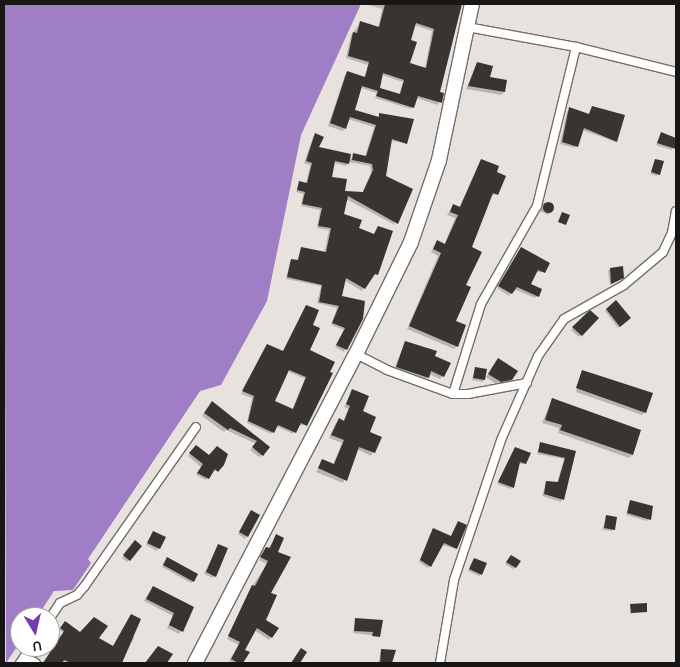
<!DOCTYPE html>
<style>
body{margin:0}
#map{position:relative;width:680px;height:667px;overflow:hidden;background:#e7e2dd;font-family:Karla,sans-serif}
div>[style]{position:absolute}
.water>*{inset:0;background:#9f7ec5}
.shadow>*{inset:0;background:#0003}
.building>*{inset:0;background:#383430}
.round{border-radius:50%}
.roads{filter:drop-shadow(1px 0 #726e69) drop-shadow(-1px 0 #726e69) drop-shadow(0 1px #726e69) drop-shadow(0 -1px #726e69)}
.minor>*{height:8px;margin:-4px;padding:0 4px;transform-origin:4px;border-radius:4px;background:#fff}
.trunk>*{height:14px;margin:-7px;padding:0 7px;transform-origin:7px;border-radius:7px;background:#fff}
span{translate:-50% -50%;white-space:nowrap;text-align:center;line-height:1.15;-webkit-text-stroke:5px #fff;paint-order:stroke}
.frame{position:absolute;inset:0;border:5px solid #171614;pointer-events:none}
.north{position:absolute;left:10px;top:607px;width:50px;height:50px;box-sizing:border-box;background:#fff;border:1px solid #a2a2a1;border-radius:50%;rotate:171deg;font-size:14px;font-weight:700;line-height:20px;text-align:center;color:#171614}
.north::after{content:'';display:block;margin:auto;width:18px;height:22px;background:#793aaf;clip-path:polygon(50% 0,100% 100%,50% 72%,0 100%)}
</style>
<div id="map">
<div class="water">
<i style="clip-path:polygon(4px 4px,361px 4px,301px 135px,267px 301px,221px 385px,200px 391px,88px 559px,91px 563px,73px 590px,54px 591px,37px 617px,20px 617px,20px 642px,6px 663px)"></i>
</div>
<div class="shadow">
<i style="clip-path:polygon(evenodd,365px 4px,462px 4px,451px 36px,451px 49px,438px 93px,443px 94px,438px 105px,416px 98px,411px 109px,375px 98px,377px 93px,361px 88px,354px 110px,377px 118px,380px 114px,406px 143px,390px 141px,385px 164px,388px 164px,384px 176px,395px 225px,346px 199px,342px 215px,358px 228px,374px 235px,378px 227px,377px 274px,372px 275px,362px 291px,344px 280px,341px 297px,364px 302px,344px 352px,335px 347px,344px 330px,331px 325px,337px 308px,317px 303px,321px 286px,286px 279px,290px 262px,297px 261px,302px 248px,324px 253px,329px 230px,317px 228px,320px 210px,301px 206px,303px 194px,296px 192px,299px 183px,306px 184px,310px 165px,304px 163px,313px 137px,315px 135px,318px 148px,349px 160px,354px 155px,365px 157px,374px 127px,348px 119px,343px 131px,328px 126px,345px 75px,364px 78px,368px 65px,346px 58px,351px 35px,361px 22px,378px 28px,382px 9px,365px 4px,414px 25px,432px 31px,425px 68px,409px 63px,409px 41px,414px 25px,365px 4px,382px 75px,403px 82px,399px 95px,378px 89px,382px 75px,365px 4px,348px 162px,370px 166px,371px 173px,362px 193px,344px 192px,331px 178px,334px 163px,346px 166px,348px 162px)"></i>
<i style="clip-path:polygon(477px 64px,504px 92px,501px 95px,466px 89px)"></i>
<i style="clip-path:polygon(592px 107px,624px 116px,616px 142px,582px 130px,575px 148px,560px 144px,567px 111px,588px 115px)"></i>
<i style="clip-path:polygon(661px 134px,676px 139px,672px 150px,656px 145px)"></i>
<i style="clip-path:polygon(482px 160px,495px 172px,496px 194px,490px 196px,470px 248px,455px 322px,457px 346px,454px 349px,407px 329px,438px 256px,431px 252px,437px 242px,444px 245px,455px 218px,447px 215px,453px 205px,459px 208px)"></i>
<i style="clip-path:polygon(656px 160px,659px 174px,657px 176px,650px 174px)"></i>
<i style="clip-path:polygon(544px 202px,553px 206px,548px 215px,540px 211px)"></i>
<i style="clip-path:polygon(519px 251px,544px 272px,536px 272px,530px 284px,538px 296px,535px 298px,514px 289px,509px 296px,497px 288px)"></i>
<i style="clip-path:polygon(610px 269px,620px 280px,610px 285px,608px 271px)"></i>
<i style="clip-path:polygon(616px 302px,629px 318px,618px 328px,605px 311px)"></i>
<i style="clip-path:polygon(590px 312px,597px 318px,579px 337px,571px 330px)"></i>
<i style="clip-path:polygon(evenodd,311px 325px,309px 351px,334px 363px,306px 425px,298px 425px,293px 434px,276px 426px,271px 434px,247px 423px,252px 398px,241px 394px,265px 347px,283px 352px,311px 325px,287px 371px,305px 379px,292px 410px,273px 402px,287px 371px)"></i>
<i style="clip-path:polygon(405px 342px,434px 357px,443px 376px,440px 379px,429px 374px,425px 381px,394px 370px)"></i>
<i style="clip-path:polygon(495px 363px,511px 379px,507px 383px,497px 385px,486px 377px)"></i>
<i style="clip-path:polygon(475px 368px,484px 380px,482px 382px,472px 380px)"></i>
<i style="clip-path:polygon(582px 371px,645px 412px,642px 415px,576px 392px)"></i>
<i style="clip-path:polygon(353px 390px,368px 432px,380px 438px,371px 456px,357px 449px,343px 483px,316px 472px,322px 461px,333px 465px,342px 443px,329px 438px,336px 423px,343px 422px,348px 409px,344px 407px)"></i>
<i style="clip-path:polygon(552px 399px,639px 431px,632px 455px,629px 458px,558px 433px,559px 428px,542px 423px)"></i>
<i style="clip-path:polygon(210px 406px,268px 447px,262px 455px,259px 457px,250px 450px,256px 444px,226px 430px,224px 432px,202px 416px)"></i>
<i style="clip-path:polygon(541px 444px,575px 452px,561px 502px,542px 496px,546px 482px,557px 483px,564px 459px,537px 454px)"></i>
<i style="clip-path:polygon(196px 446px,209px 457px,217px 471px,213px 471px,206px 480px,196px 475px,201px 467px,188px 456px)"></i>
<i style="clip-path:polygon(513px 451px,525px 464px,518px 464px,511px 489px,497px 484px)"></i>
<i style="clip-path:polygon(630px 502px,649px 519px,647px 521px,626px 515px)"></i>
<i style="clip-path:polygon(249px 513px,259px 515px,245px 539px,238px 534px)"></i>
<i style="clip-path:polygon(606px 517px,614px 529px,612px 531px,602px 530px)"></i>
<i style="clip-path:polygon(458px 522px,465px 525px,456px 549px,442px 545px,428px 568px,419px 562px,431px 532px,451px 538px)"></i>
<i style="clip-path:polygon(153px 532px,164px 537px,157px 551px,146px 545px)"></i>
<i style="clip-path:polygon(277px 536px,264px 620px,271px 637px,269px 640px,254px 630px,244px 650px,248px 653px,242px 663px,233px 663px,229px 661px,239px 645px,227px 639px,251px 588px,267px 564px,259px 560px)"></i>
<i style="clip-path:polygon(133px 544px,129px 560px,127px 562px,122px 558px)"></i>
<i style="clip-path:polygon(218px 545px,215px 576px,213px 578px,204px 574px)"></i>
<i style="clip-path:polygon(509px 558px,515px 567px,513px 569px,505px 564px)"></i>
<i style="clip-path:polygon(474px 559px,481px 574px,479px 576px,468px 571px)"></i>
<i style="clip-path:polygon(165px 561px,193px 581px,191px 583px,162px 567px)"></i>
<i style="clip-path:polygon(153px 587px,193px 608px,179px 634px,167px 628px,173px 616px,144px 601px)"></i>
<i style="clip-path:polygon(631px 605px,646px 611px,630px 614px)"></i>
<i style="clip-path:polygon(356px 619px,382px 621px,379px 636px,353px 633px)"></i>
<i style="clip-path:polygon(63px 625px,112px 647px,130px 636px,134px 638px,121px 663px,44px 663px,64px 633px,59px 630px)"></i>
<i style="clip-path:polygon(381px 650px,395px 651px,390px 663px,374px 663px,379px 661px)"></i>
</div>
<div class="building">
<i style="clip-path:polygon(evenodd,385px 4px,462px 4px,440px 92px,444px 93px,442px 103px,418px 96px,414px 108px,376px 96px,378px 91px,362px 86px,355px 110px,379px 117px,379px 113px,414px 119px,407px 144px,392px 139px,386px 176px,413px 189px,398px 224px,348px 196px,344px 214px,362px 220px,359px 228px,374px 234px,378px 226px,393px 231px,378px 275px,375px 274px,365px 289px,346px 278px,342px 296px,365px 301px,363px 319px,347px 350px,336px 345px,345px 328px,332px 323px,339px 306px,319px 302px,322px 285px,287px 277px,291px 259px,298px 260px,301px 247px,326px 252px,331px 228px,318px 226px,322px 208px,302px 204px,305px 192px,297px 190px,299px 181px,307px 183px,312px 163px,306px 161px,315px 133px,324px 137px,319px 147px,351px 154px,349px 164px,335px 161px,332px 177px,347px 179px,345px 191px,363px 192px,373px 170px,372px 164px,352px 160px,353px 153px,366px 156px,376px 125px,350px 117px,346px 129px,330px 123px,347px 71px,365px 77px,369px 62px,348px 56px,353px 32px,357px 33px,360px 21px,379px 27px,385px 4px,416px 23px,434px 29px,426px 68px,410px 63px,417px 42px,411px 40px,416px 23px,385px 4px,383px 73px,404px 80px,400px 94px,380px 88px,383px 73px)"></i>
<i style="clip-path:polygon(477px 62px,493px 66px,490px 77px,507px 80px,505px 92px,468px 86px)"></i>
<i style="clip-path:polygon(592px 106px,625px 115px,617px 142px,584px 128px,578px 147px,562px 142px,569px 107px,589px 114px)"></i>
<i style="clip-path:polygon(661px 132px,676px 138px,676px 149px,657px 143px)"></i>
<i style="clip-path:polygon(481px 159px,499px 166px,497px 172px,506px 176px,498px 195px,493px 193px,472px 247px,482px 252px,466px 285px,471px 287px,456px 321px,466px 325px,458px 347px,409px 326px,441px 253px,433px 249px,437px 240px,445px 244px,458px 215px,450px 212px,453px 204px,460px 207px)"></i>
<i style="clip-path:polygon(655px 159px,664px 161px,660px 175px,651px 172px)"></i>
<i class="round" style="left:542.5px;top:201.5px;width:11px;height:11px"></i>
<i style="clip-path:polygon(562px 212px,570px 215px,566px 225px,558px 222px)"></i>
<i style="clip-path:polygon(521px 247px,550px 263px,545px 273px,538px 270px,531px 284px,542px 289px,539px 297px,517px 287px,512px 294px,498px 286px)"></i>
<i style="clip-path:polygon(623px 266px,624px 278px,611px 284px,610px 268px)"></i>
<i style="clip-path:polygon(616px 300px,631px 318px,620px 327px,606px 309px)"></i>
<i style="clip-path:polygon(evenodd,306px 305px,319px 310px,313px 325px,320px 328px,310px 350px,335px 362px,330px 372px,333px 373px,307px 426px,301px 423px,296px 433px,278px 425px,274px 433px,248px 421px,254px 396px,242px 391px,267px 344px,283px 351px,306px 305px,289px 370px,306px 377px,293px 409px,275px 401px,289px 370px)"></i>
<i style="clip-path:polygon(590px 310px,599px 318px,582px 336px,572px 327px)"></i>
<i style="clip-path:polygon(405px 341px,437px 351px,435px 356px,451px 363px,444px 377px,431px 371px,429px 378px,396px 367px)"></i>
<i style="clip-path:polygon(498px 358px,518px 371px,512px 380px,501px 382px,488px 374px)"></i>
<i style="clip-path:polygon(475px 367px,487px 369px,485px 380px,473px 378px)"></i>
<i style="clip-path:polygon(582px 370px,653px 393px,646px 413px,576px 388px)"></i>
<i style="clip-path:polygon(352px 389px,369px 396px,363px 411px,376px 417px,370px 432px,382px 437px,375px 453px,359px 447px,347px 481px,318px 468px,322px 459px,334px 464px,344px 440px,331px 435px,339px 418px,344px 421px,350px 406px,346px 404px)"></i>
<i style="clip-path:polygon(552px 398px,641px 430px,633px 455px,560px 430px,562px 425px,545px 420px)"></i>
<i style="clip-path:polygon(212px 401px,270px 447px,263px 456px,252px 447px,257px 441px,230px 428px,228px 430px,204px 413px)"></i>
<i style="clip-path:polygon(540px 442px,576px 451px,564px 500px,544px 494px,546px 481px,558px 482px,565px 458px,538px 452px)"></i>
<i style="clip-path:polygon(196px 445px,209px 455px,217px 446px,228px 454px,224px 465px,218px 472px,215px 469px,209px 479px,197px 473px,203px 464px,189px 453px)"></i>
<i style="clip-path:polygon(515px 447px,531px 453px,526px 464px,520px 462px,514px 488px,498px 482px)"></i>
<i style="clip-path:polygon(630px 500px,653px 506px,651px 520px,627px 513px)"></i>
<i style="clip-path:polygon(251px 510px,260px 515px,248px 537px,239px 532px)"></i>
<i style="clip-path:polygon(606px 515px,617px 517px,615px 530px,604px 528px)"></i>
<i style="clip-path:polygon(458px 521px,467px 525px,457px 549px,444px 543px,431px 567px,420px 560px,433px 528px,451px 536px)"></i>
<i style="clip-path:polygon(153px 531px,166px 537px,160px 549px,147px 543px)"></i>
<i style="clip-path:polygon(276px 534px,284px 538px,278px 552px,291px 557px,271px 593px,277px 595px,266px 620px,279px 628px,272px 638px,257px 628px,245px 650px,250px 652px,243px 663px,238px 663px,231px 659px,240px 642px,228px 636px,252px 585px,255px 586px,268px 561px,260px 557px,266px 547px,270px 548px)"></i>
<i style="clip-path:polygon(135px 540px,142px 546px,130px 561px,123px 555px)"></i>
<i style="clip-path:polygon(218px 544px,228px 548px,216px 577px,206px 572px)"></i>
<i style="clip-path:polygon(511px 555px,521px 561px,516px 568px,506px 562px)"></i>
<i style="clip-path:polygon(167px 557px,198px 574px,194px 582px,163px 565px)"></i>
<i style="clip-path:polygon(474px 558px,487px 563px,482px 575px,469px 569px)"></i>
<i style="clip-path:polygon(153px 586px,194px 607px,183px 632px,169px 625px,174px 613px,146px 599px)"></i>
<i style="clip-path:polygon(647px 603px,647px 612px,631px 613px,630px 604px)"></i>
<i style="clip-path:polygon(131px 614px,141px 619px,122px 663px,71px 663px,64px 660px,62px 663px,43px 663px,64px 631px,60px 628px,65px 621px,80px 632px,94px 617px,108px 626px,99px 638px,113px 646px)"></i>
<i style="clip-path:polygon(355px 618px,383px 620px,380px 637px,372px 636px,373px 632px,354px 631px)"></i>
<i style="clip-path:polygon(158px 646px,173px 654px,167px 663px,145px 663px)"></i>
<i style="clip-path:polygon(301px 648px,307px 652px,300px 663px,291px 663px)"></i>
<i style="clip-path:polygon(381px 649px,396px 650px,392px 663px,380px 663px)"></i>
</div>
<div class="roads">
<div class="minor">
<i style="left:467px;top:27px;width:111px;rotate:10.4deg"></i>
<i style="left:576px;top:47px;width:103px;rotate:14deg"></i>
<i style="left:356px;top:354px;width:35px;rotate:27deg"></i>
<i style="left:387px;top:370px;width:70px;rotate:20deg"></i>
<i style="left:453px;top:394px;width:15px"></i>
<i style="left:468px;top:394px;width:60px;rotate:-10.6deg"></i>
<i style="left:453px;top:394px;width:94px;rotate:-72.7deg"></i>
<i style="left:481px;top:304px;width:113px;rotate:-60.3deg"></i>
<i style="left:537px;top:206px;width:164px;rotate:-76.2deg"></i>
<i style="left:50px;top:618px;width:18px;rotate:-56deg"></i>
<i style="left:60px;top:603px;width:19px;rotate:-25deg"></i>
<i style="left:77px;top:595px;width:11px;rotate:-49deg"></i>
<i style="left:84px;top:587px;width:195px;rotate:-55deg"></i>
<i style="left:24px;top:657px;width:13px;rotate:27deg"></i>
<i style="left:20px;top:663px;width:19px;rotate:-55deg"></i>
<i style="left:440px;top:663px;width:84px;rotate:-80.4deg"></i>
<i style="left:454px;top:580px;width:148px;rotate:-71.4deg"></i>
<i style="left:501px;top:440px;width:92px;rotate:-66.2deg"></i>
<i style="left:538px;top:356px;width:45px;rotate:-54.9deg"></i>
<i style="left:564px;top:319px;width:69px;rotate:-29.5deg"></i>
<i style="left:624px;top:285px;width:51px;rotate:-40.2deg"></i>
<i style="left:663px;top:252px;width:21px;rotate:-65deg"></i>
<i style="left:672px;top:233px;width:22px;rotate:-80deg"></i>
</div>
<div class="trunk">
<i style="left:195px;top:663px;width:348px;rotate:-62.5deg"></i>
<i style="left:356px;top:354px;width:125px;rotate:-63.8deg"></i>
<i style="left:411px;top:242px;width:87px;rotate:-71.1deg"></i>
<i style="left:439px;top:160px;width:159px;rotate:-78.1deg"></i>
</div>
</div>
<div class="frame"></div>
<div class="north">U</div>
</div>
